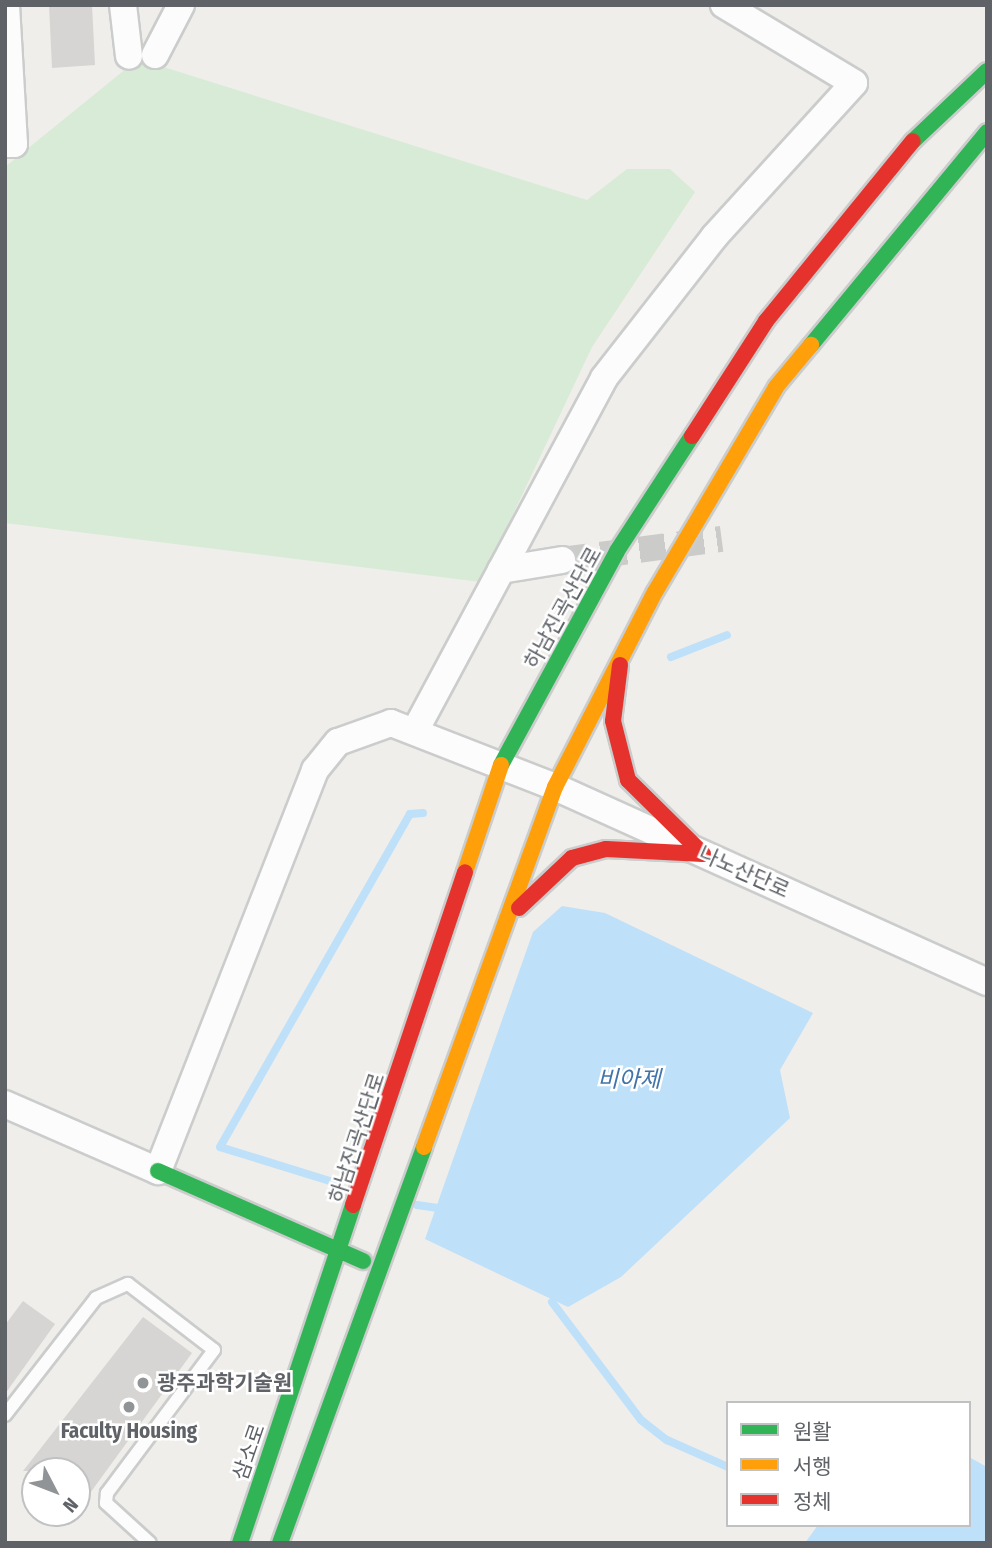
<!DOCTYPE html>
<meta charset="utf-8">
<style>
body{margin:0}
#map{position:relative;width:992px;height:1548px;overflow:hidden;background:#efeeea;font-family:"Fira Sans Condensed","Noto Sans KR",sans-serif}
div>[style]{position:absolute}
.green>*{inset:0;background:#d8ebd6}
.water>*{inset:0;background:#bfe0f9}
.stream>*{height:8px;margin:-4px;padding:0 4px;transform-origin:4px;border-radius:4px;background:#bfe0f9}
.building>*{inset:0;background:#d6d5d3}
.street-tunnel>*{height:26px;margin-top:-13px;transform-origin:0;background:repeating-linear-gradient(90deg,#cbcbca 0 26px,transparent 0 39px)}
.roads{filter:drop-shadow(2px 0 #cbcccc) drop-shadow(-2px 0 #cbcccc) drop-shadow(0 2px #cbcccc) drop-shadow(0 -2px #cbcccc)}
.lane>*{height:12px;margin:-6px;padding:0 6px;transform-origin:6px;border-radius:6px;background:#fdfcfc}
.street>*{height:26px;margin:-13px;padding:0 13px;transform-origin:13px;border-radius:13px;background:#fdfcfc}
.fast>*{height:16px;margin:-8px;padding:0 8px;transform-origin:8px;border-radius:8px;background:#30b455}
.slow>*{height:16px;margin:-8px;padding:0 8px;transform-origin:8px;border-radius:8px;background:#ff9f0a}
.jam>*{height:16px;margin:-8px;padding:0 8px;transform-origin:8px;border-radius:8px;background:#e5322d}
.dots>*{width:19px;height:19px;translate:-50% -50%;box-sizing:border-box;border:4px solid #fff;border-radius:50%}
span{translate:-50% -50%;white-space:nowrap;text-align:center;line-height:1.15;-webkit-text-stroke:5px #fff;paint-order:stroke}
.street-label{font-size:21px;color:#5f6368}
.poi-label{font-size:21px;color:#5f6368;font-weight:700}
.left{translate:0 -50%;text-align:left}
.water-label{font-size:23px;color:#4174aa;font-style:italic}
.frame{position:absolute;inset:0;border:7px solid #5f6368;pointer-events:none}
.legend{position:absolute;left:726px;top:1401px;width:245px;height:126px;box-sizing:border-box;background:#fff;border:2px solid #bfc1c3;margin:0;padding:9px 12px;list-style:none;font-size:21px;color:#5f6368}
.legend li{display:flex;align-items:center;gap:14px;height:35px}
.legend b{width:35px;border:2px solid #bfc1c3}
.north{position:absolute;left:21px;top:1457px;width:70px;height:70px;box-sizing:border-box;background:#fff;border:2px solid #bfc1c3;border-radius:50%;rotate:132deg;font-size:19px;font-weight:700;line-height:28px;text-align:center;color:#5f6368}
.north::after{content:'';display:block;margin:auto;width:24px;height:32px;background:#919496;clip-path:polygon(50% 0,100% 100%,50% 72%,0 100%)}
</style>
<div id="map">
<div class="green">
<i style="clip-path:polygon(138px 59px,587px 200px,627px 169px,670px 169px,695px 192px,592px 347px,481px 582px,5px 523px,5px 167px)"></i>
</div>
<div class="water">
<i style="clip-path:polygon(562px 906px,605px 913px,813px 1013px,780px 1070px,790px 1118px,621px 1277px,568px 1307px,425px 1239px,533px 932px)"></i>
<i style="clip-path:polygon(969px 1457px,987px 1467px,987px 1543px,805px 1543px,818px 1525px,969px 1525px)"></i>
</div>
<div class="stream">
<i style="left:671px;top:657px;width:60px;rotate:-21.4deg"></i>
<i style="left:333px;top:1182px;width:118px;rotate:-162.8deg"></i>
<i style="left:220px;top:1147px;width:383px;rotate:-60.3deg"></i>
<i style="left:410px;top:814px;width:13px;rotate:-4deg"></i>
<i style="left:417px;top:1205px;width:21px;rotate:8deg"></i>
<i style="left:552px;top:1302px;width:148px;rotate:53deg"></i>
<i style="left:641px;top:1420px;width:33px;rotate:38deg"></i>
<i style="left:667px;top:1440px;width:67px;rotate:23.9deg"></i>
</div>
<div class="building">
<i style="clip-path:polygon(49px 5px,92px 5px,95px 65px,52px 68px)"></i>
<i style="clip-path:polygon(23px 1301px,55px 1324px,5px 1394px,5px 1325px)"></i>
<i style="clip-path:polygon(143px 1317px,192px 1353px,77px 1511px,77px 1471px,23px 1471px)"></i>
</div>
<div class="street-tunnel">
<i style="left:562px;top:560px;width:161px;rotate:-7.5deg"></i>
</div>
<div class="roads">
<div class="lane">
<i style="left:5px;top:1415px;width:148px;rotate:-52.1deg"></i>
<i style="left:96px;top:1298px;width:35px;rotate:-24deg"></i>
<i style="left:128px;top:1284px;width:108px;rotate:37.5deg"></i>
<i style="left:214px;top:1350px;width:179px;rotate:126.8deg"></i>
<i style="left:107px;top:1493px;width:10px;rotate:96deg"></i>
<i style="left:106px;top:1503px;width:59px;rotate:42.3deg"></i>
</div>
<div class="street">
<i style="left:123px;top:5px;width:51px;rotate:83.3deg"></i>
<i style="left:155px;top:55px;width:56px;rotate:-62.5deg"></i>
<i style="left:5px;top:144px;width:9px"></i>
<i style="left:14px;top:144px;width:139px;rotate:-93.3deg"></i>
<i style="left:501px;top:570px;width:62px;rotate:-9.3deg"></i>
<i style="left:416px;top:729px;width:398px;rotate:-61.8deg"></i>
<i style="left:604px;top:378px;width:179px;rotate:-52deg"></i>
<i style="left:714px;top:237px;width:208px;rotate:-47.7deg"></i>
<i style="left:854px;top:83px;width:152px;rotate:-149deg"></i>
<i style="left:5px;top:1104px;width:167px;rotate:23.6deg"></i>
<i style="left:158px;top:1171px;width:431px;rotate:-68.6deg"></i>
<i style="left:315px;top:770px;width:36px;rotate:-51deg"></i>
<i style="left:338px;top:742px;width:56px;rotate:-19.7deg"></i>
<i style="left:391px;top:723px;width:176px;rotate:21.3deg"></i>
<i style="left:555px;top:787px;width:474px;rotate:24.3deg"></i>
</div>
<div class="fast">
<i style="left:913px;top:141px;width:102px;rotate:-43.4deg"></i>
<i style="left:811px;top:345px;width:276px;rotate:-50.4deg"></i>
<i style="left:501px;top:765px;width:243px;rotate:-61.5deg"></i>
<i style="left:617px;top:551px;width:137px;rotate:-56.9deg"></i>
<i style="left:158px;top:1171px;width:224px;rotate:23.7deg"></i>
<i style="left:240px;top:1543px;width:356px;rotate:-71.5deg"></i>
<i style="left:280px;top:1543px;width:421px;rotate:-70deg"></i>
</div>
<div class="slow">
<i style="left:555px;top:787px;width:219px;rotate:-62.9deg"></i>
<i style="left:655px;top:592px;width:238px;rotate:-59.4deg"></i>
<i style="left:776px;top:387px;width:55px;rotate:-50.2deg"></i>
<i style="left:465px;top:872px;width:113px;rotate:-71.4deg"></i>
<i style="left:424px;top:1147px;width:383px;rotate:-70deg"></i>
</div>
<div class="jam">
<i style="left:692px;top:436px;width:137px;rotate:-57.2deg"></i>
<i style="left:766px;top:321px;width:232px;rotate:-50.8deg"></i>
<i style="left:620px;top:665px;width:56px;rotate:97.1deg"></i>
<i style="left:613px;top:721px;width:61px;rotate:75.7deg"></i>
<i style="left:628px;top:780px;width:105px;rotate:44.6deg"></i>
<i style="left:519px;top:908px;width:73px;rotate:-43.3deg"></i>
<i style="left:572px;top:858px;width:35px;rotate:-15deg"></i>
<i style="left:606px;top:849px;width:97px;rotate:3deg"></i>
<i style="left:353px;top:1205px;width:351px;rotate:-71.4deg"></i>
</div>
</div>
<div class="dots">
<i style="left:143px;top:1383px;background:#919496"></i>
<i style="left:129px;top:1407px;background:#919496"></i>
</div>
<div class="street-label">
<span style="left:563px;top:608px;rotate:-61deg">하남진곡산단로</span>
<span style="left:744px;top:872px;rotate:24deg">나노산단로</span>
<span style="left:357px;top:1138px;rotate:-72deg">하남진곡산단로</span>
<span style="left:249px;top:1452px;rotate:-71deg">삼소로</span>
</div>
<div class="poi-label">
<span class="left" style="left:157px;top:1383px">광주과학기술원</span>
<span style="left:129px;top:1431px">Faculty Housing</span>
</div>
<div class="water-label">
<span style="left:629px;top:1079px">비아제</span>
</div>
<div class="frame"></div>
<ul class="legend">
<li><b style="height:9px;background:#30b455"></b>원활</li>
<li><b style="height:9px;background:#ff9f0a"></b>서행</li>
<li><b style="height:9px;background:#e5322d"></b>정체</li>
</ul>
<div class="north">N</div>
</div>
